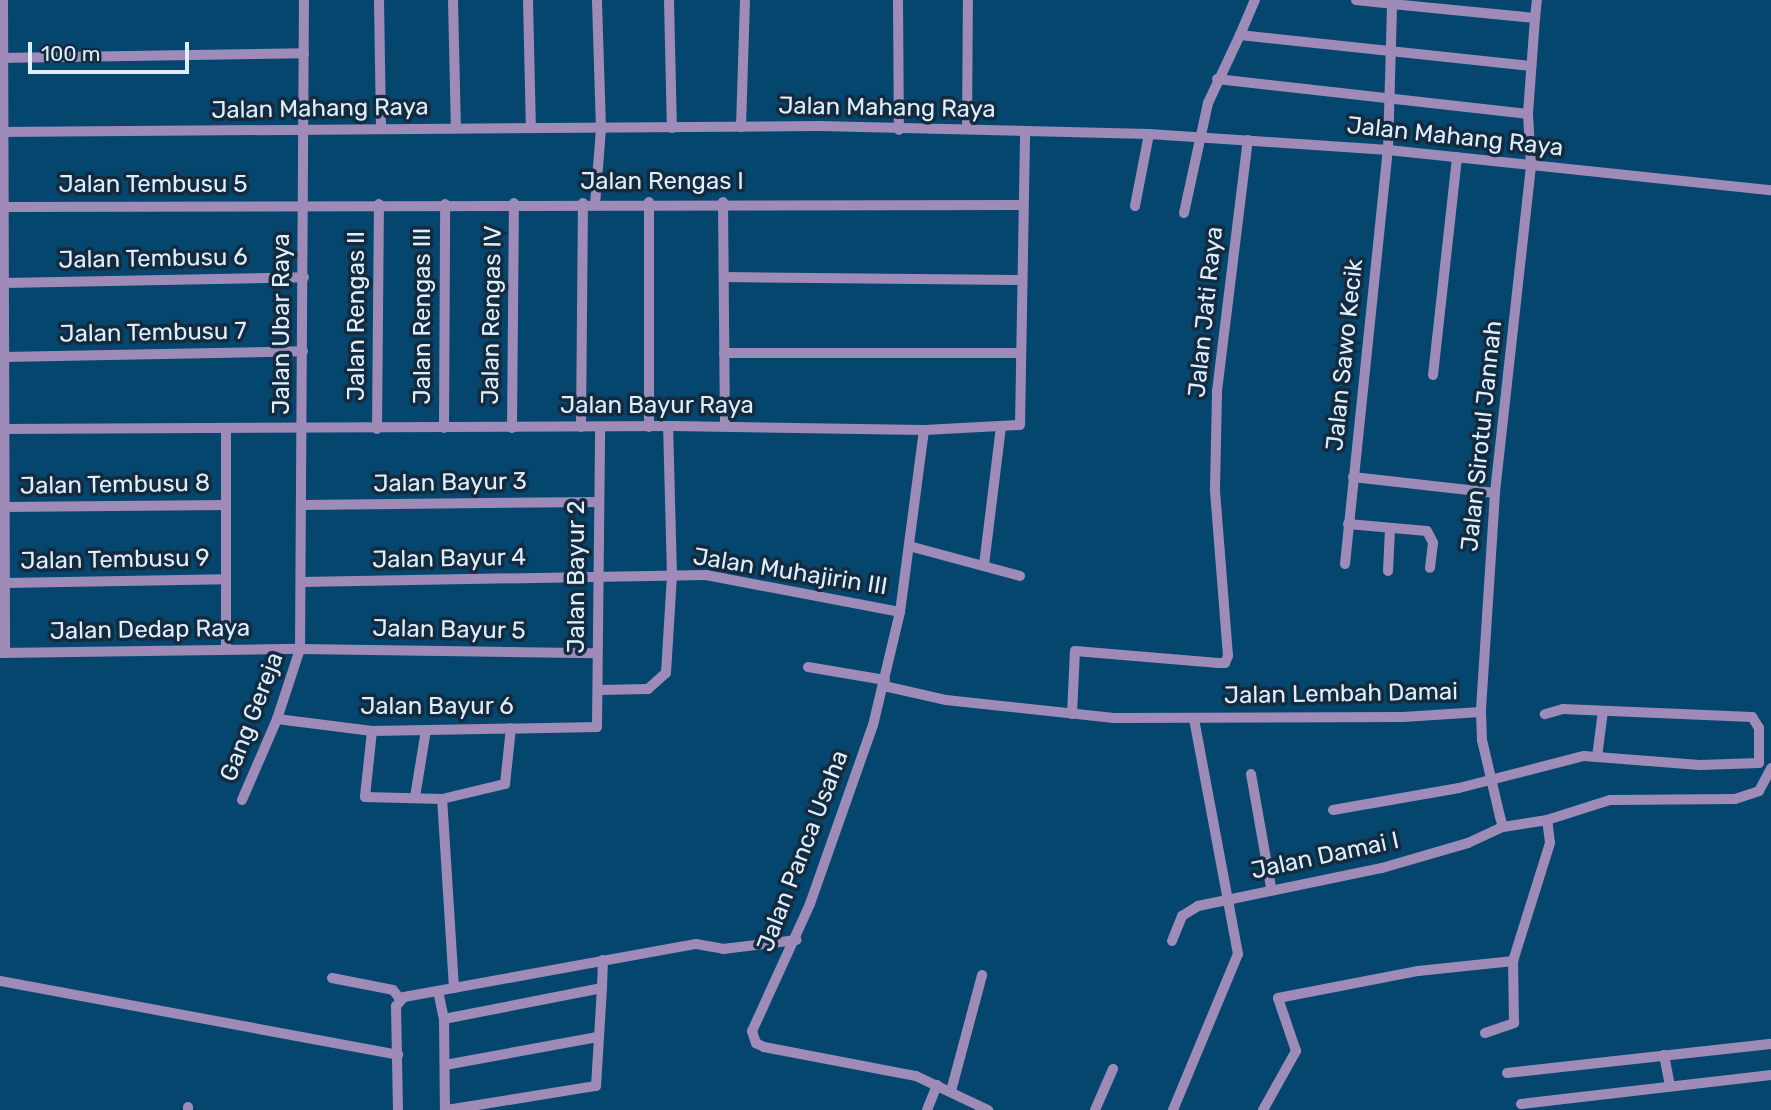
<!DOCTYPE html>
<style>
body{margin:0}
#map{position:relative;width:1771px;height:1110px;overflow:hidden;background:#05466f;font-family:Rubik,sans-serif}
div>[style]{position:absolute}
.minor>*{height:10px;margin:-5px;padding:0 5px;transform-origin:5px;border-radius:5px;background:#9f8bb8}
span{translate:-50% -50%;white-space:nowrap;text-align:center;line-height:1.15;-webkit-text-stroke:7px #142b3e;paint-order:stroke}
.street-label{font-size:24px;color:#ddeefe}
.scale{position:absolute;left:28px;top:42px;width:161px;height:32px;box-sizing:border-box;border:4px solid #ddeefe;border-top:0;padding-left:9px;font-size:21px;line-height:24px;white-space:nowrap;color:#ddeefe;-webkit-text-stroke:5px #142b3e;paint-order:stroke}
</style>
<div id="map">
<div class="minor">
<i style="left:3px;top:0;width:653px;rotate:89.82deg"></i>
<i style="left:379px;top:0;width:129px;rotate:89.1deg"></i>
<i style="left:453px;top:0;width:128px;rotate:88.7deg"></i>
<i style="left:528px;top:0;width:128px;rotate:88.7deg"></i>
<i style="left:669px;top:0;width:128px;rotate:88.7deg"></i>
<i style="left:898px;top:0;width:130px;rotate:89.6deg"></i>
<i style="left:1356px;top:0;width:36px;rotate:6deg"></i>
<i style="left:1392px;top:4px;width:4px;rotate:-90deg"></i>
<i style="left:1535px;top:18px;width:18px;rotate:-84deg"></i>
<i style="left:1240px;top:35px;width:38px;rotate:-67deg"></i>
<i style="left:0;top:58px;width:304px;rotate:-0.9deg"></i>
<i style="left:1217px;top:79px;width:313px;rotate:6.4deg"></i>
<i style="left:741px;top:127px;width:127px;rotate:-88.2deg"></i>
<i style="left:967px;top:129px;width:129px;rotate:-89.6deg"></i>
<i style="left:0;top:132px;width:820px;rotate:-0.42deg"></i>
<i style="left:820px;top:126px;width:329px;rotate:1.4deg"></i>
<i style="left:1149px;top:134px;width:240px;rotate:3.8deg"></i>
<i style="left:1388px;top:150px;width:385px;rotate:6deg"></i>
<i style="left:723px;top:202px;width:224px;rotate:89.5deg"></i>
<i style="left:595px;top:205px;width:76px;rotate:-85.5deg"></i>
<i style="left:601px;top:129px;width:129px;rotate:-91.8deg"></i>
<i style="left:1135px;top:206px;width:73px;rotate:-79deg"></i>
<i style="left:3px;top:207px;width:1018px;rotate:-0.11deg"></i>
<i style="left:1184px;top:213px;width:113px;rotate:-77.7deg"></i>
<i style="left:1208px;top:103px;width:75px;rotate:-64.8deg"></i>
<i style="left:1240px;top:35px;width:293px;rotate:6.1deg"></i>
<i style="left:724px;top:277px;width:296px;rotate:0.6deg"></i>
<i style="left:4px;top:283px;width:300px;rotate:-1.1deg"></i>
<i style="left:724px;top:353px;width:296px"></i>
<i style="left:3px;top:357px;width:300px;rotate:-1.1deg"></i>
<i style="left:1433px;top:375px;width:219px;rotate:-83.7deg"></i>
<i style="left:581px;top:427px;width:224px;rotate:-89.5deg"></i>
<i style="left:649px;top:427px;width:225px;rotate:-90deg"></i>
<i style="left:444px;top:428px;width:224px;rotate:-89.7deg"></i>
<i style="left:512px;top:428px;width:225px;rotate:-89.5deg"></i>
<i style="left:0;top:429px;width:672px;rotate:-0.26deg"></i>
<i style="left:672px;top:426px;width:252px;rotate:0.9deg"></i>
<i style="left:924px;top:430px;width:96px;rotate:-3deg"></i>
<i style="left:1020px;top:425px;width:293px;rotate:-89deg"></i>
<i style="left:377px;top:429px;width:225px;rotate:-89.5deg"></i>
<i style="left:924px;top:430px;width:184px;rotate:97.5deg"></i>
<i style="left:900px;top:612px;width:116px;rotate:103.4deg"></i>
<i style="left:873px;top:725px;width:190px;rotate:109.4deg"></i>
<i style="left:810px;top:904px;width:140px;rotate:114.5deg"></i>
<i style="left:752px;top:1031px;width:13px;rotate:72deg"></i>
<i style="left:756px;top:1043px;width:9px;rotate:27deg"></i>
<i style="left:764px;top:1047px;width:155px;rotate:10.8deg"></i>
<i style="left:916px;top:1076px;width:80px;rotate:25.3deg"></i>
<i style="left:1353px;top:477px;width:143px;rotate:6.4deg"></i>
<i style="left:302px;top:505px;width:297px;rotate:-0.6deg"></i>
<i style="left:4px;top:507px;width:222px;rotate:-0.5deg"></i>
<i style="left:1348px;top:524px;width:79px;rotate:5.1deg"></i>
<i style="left:1427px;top:531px;width:13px;rotate:63deg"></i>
<i style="left:1433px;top:543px;width:25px;rotate:97deg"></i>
<i style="left:909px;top:546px;width:115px;rotate:15.1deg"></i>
<i style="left:1345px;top:564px;width:416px;rotate:-84.1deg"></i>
<i style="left:1388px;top:150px;width:146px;rotate:-88.4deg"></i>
<i style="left:1392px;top:4px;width:144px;rotate:5.6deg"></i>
<i style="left:1535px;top:18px;width:96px;rotate:94.2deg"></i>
<i style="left:1528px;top:114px;width:52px;rotate:86.7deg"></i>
<i style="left:1531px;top:166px;width:329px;rotate:96.3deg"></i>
<i style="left:1495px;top:493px;width:219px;rotate:93.7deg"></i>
<i style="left:1481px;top:712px;width:28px;rotate:88deg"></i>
<i style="left:1482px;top:740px;width:79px;rotate:76.8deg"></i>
<i style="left:1500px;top:817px;width:10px;rotate:73deg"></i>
<i style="left:1503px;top:827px;width:45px;rotate:-9deg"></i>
<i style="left:1547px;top:820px;width:66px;rotate:-17.6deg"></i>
<i style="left:1610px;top:800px;width:125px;rotate:-0.5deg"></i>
<i style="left:1735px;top:799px;width:25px;rotate:-18deg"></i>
<i style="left:1759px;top:791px;width:26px;rotate:-62deg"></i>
<i style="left:984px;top:565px;width:140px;rotate:-83deg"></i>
<i style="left:1388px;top:571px;width:43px;rotate:-87.3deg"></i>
<i style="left:301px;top:582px;width:405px;rotate:-1deg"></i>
<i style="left:706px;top:575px;width:197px;rotate:10.8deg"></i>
<i style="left:5px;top:583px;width:220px;rotate:-1deg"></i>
<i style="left:226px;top:649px;width:219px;rotate:-90deg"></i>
<i style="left:0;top:653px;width:300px;rotate:-0.8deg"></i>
<i style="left:300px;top:649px;width:297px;rotate:0.8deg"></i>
<i style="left:808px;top:667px;width:78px;rotate:9.6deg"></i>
<i style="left:884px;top:686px;width:64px;rotate:12.7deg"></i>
<i style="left:946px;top:700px;width:169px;rotate:6.1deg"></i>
<i style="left:1114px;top:718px;width:289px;rotate:-0.2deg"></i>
<i style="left:1403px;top:717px;width:78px;rotate:-3.7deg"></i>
<i style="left:599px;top:690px;width:49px;rotate:-1.2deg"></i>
<i style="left:648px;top:689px;width:24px;rotate:-42deg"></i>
<i style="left:666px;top:673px;width:97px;rotate:-86.5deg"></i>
<i style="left:672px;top:576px;width:150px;rotate:-91.5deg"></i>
<i style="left:1072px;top:714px;width:63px;rotate:-87.3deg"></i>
<i style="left:1075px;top:651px;width:144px;rotate:4.8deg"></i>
<i style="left:1218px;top:663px;width:7px"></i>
<i style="left:1225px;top:663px;width:8px;rotate:-67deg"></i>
<i style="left:1228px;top:656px;width:168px;rotate:-94.5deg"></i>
<i style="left:1215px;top:489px;width:98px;rotate:-88.8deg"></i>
<i style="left:1217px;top:391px;width:253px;rotate:-83deg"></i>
<i style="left:277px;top:719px;width:96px;rotate:7.2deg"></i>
<i style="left:372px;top:731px;width:225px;rotate:-1deg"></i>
<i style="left:597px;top:727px;width:300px;rotate:-89.4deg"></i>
<i style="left:372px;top:731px;width:66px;rotate:96.1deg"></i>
<i style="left:365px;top:797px;width:77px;rotate:1.5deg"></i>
<i style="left:1597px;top:757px;width:46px;rotate:-82.6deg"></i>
<i style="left:1251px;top:774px;width:116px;rotate:80deg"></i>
<i style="left:415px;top:797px;width:68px;rotate:-80.7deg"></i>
<i style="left:242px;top:800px;width:88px;rotate:-66.6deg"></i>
<i style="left:277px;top:719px;width:74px;rotate:-71.8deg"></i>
<i style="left:300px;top:649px;width:649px;rotate:-89.65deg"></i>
<i style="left:1333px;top:810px;width:128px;rotate:-9.9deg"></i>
<i style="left:1459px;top:788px;width:129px;rotate:-14.4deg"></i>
<i style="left:1584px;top:756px;width:116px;rotate:4.4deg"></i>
<i style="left:1700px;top:765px;width:59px;rotate:-1.9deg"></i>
<i style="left:1759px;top:763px;width:35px;rotate:-90deg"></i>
<i style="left:1759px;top:728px;width:13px;rotate:-122deg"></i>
<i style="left:1752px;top:717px;width:189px;rotate:-177.6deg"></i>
<i style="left:1563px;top:709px;width:19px;rotate:164deg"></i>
<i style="left:1172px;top:941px;width:27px;rotate:-68deg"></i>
<i style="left:1182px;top:916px;width:19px;rotate:-32deg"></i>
<i style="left:1198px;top:906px;width:188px;rotate:-11.7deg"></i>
<i style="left:1382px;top:868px;width:90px;rotate:-16.2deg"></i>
<i style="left:1468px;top:843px;width:38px;rotate:-25deg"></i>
<i style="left:332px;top:978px;width:62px;rotate:11.1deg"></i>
<i style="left:393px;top:990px;width:11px;rotate:52deg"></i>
<i style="left:0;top:981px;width:405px;rotate:10.5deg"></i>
<i style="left:454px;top:988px;width:189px;rotate:-93.6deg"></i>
<i style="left:442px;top:799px;width:65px;rotate:-13.4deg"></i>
<i style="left:505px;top:784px;width:56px;rotate:-83.9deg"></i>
<i style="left:438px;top:991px;width:29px;rotate:78deg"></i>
<i style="left:444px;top:1019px;width:91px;rotate:89.4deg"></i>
<i style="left:444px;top:1019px;width:161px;rotate:-11.1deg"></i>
<i style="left:602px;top:988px;width:28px;rotate:-88deg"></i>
<i style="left:1485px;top:1033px;width:31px;rotate:-19deg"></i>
<i style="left:1514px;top:1023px;width:62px;rotate:-90.9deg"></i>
<i style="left:1664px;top:1055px;width:32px;rotate:79deg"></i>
<i style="left:445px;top:1065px;width:155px;rotate:-10.4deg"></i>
<i style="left:1507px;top:1073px;width:266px;rotate:-6.3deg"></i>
<i style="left:951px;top:1091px;width:120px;rotate:-75deg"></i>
<i style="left:1521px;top:1104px;width:252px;rotate:-6.6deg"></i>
<i style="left:188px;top:1107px;width:3px;rotate:90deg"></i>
<i style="left:398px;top:1110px;width:104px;rotate:-91.1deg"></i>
<i style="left:396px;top:1006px;width:12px;rotate:-48deg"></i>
<i style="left:404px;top:997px;width:297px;rotate:-10.3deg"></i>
<i style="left:696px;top:944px;width:27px;rotate:10deg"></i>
<i style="left:723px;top:949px;width:74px;rotate:-7deg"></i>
<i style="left:447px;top:1110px;width:151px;rotate:-9.2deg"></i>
<i style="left:596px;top:1086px;width:98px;rotate:-86.5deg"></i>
<i style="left:927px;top:1110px;width:27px;rotate:-68deg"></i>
<i style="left:1095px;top:1110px;width:45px;rotate:-66.3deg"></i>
<i style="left:1173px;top:1110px;width:169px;rotate:-67.4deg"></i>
<i style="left:1238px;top:954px;width:239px;rotate:-100.6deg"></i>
<i style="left:1263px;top:1110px;width:68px;rotate:-60.8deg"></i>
<i style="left:1296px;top:1051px;width:56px;rotate:-108.8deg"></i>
<i style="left:1278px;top:998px;width:143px;rotate:-10.9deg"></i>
<i style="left:1418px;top:971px;width:96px;rotate:-6deg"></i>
<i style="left:1513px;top:961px;width:124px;rotate:-72.6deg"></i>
<i style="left:1550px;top:843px;width:23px;rotate:-97deg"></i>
</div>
<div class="street-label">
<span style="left:887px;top:108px;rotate:1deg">Jalan Mahang Raya</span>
<span style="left:320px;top:109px;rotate:-1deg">Jalan Mahang Raya</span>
<span style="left:1455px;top:137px;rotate:6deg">Jalan Mahang Raya</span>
<span style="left:662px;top:182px">Jalan Rengas I</span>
<span style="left:153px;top:185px">Jalan Tembusu 5</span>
<span style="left:153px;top:259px;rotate:-1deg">Jalan Tembusu 6</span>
<span style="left:1206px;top:312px;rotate:-84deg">Jalan Jati Raya</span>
<span style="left:492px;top:315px;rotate:-89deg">Jalan Rengas IV</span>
<span style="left:357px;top:316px;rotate:-90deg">Jalan Rengas II</span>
<span style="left:423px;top:316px;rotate:-90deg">Jalan Rengas III</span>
<span style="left:282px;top:324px;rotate:-90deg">Jalan Ubar Raya</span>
<span style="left:153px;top:333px;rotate:-1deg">Jalan Tembusu 7</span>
<span style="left:1345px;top:355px;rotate:-84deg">Jalan Sawo Kecik</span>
<span style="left:657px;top:406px">Jalan Bayur Raya</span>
<span style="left:1482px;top:436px;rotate:-84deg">Jalan Sirotul Jannah</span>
<span style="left:450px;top:483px;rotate:-1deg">Jalan Bayur 3</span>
<span style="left:115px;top:485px;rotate:-1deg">Jalan Tembusu 8</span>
<span style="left:449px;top:559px;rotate:-1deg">Jalan Bayur 4</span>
<span style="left:115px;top:560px;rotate:-1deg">Jalan Tembusu 9</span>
<span style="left:790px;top:572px;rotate:9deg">Jalan Muhajirin III</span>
<span style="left:577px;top:577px;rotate:-90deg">Jalan Bayur 2</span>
<span style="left:150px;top:630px;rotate:-1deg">Jalan Dedap Raya</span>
<span style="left:449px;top:630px;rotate:1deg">Jalan Bayur 5</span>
<span style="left:1341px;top:694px;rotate:-1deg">Jalan Lembah Damai</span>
<span style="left:437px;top:707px">Jalan Bayur 6</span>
<span style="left:252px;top:717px;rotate:-69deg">Gang Gereja</span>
<span style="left:803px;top:851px;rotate:-69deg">Jalan Panca Usaha</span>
<span style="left:1325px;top:856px;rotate:-12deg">Jalan Damai I</span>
</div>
<div class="scale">100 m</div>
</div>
